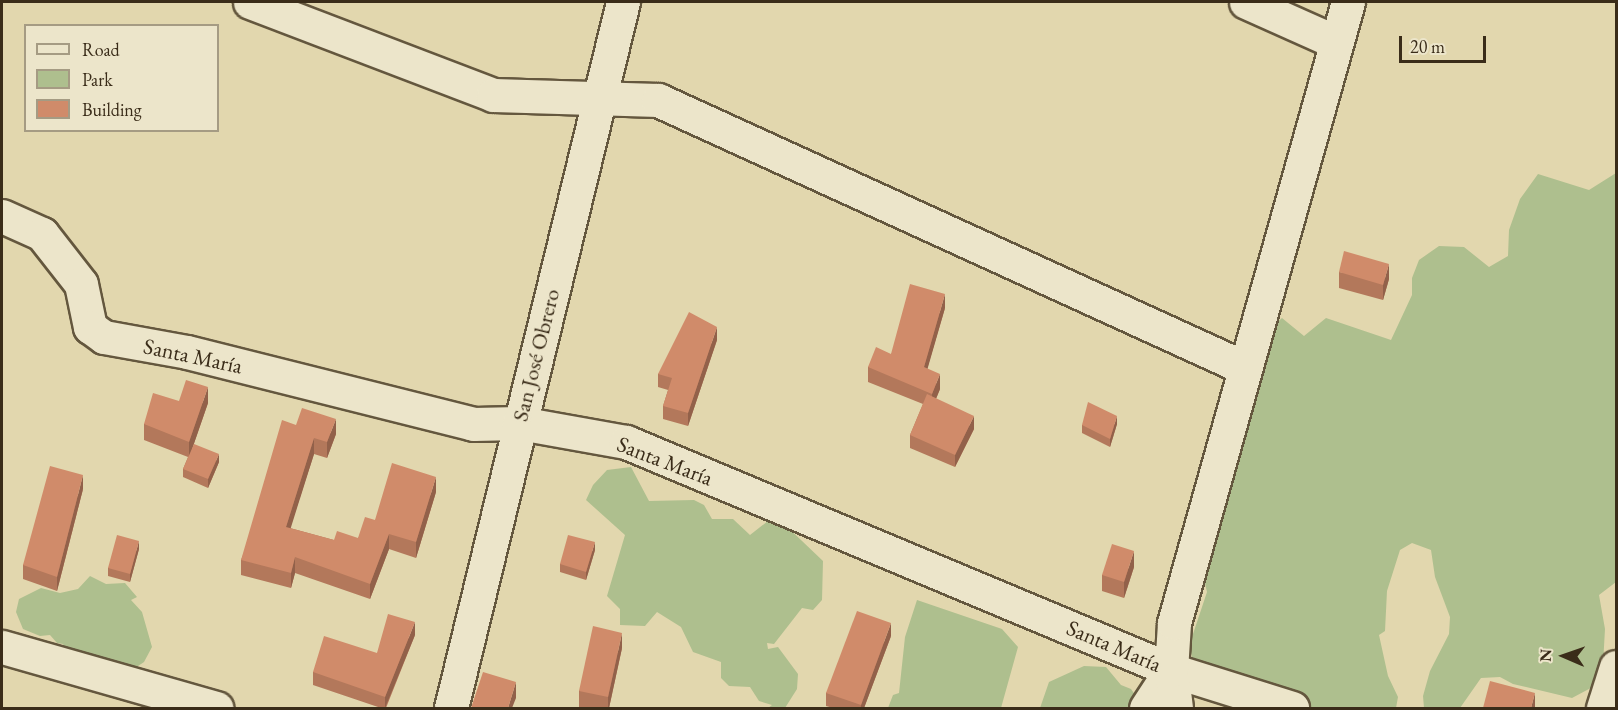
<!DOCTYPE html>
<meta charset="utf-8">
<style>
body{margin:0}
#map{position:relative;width:1618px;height:710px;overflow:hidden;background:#e2d7ae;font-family:"EB Garamond",serif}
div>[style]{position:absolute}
.green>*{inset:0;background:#aebf8e}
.roads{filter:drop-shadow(2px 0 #64573e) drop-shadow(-2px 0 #64573e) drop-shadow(0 2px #64573e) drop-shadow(0 -2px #64573e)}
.minor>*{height:33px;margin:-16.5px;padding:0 16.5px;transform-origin:16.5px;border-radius:16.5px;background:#ece5ca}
.wall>*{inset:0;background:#b3785b}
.shaded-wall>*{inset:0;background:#92614a}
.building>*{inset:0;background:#d08b6a}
span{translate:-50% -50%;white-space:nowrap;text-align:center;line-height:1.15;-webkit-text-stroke:4.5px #ece5ca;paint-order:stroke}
.street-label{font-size:22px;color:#3a2c19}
.frame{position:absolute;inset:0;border:3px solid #3a2c19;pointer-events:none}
.legend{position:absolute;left:24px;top:24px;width:195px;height:108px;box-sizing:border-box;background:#ece5ca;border:2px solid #a59b83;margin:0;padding:8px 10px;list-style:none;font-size:18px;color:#3a2c19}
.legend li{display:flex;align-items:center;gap:12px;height:30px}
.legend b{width:30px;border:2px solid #a59b83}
.north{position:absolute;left:1534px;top:626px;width:60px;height:60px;-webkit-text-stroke:4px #ece5ca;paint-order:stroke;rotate:272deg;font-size:16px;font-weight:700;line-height:24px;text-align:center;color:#3a2c19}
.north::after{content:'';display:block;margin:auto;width:21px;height:27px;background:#3a2c19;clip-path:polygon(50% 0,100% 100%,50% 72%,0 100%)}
.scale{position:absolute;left:1399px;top:36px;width:87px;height:27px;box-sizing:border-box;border:3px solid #3a2c19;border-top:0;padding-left:8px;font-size:18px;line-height:21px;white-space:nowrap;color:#3a2c19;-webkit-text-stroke:4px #ece5ca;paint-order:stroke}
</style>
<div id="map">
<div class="green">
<i style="clip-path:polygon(1616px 173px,1616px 582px,1599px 595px,1605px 629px,1602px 682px,1572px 698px,1513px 684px,1500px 677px,1481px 678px,1460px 708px,1424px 708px,1423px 696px,1430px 671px,1449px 634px,1450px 617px,1435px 577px,1431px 550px,1412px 543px,1400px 550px,1387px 591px,1385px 631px,1379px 635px,1388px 676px,1398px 697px,1396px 708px,1259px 708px,1195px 668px,1189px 646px,1207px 592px,1203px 575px,1250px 380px,1274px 325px,1282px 318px,1304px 336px,1326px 318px,1391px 340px,1412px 295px,1412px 278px,1419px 260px,1439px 246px,1464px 247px,1489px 267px,1508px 256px,1509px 230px,1520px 199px,1538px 174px,1589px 190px)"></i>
<i style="clip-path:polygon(631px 467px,649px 501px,694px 500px,704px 505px,712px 519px,733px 519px,750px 535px,768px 521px,780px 520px,823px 561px,822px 600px,813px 610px,802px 608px,774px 644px,767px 643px,768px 649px,778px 647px,798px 674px,797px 689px,785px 708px,768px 708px,772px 705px,759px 701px,750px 687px,729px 686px,721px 678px,721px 662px,693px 652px,681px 627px,657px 612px,645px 626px,620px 625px,620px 609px,607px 596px,625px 535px,586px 500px,593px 485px,607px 470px)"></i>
<i style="clip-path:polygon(90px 576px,106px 584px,125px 583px,137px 597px,131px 600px,142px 612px,152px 647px,144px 662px,135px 668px,116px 668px,65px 649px,63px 644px,57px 643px,50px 635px,40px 636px,23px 629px,16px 612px,19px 599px,41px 588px,60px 593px,78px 589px)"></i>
<i style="clip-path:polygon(917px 600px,1002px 629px,1018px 647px,1001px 708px,888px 708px,893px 695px,899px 693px,905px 637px)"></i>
<i style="clip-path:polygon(1084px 666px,1106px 667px,1121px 685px,1131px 689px,1138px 699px,1137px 708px,1040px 708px,1049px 682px)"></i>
</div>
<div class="roads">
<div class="minor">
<i style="left:250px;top:2px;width:260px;rotate:20.9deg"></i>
<i style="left:493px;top:95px;width:165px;rotate:1.7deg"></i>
<i style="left:658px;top:100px;width:645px;rotate:24.54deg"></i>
<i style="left:1246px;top:2px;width:98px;rotate:24deg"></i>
<i style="left:2px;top:216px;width:44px;rotate:24.2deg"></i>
<i style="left:42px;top:234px;width:63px;rotate:52deg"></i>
<i style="left:81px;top:284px;width:44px;rotate:78.2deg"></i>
<i style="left:90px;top:327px;width:17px;rotate:36deg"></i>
<i style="left:104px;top:337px;width:84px;rotate:10.2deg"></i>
<i style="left:187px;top:352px;width:295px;rotate:14.1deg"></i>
<i style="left:473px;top:424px;width:46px;rotate:-1.2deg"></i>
<i style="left:519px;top:423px;width:109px;rotate:10.1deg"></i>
<i style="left:626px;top:442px;width:591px;rotate:22.7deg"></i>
<i style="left:1171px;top:670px;width:127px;rotate:17.4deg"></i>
<i style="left:2px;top:647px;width:223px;rotate:15.9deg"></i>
<i style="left:451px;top:708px;width:727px;rotate:-76.31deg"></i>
<i style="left:1146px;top:708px;width:45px;rotate:-56.7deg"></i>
<i style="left:1176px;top:708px;width:38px;rotate:-97deg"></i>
<i style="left:1171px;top:670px;width:47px;rotate:-86.3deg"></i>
<i style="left:1174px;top:623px;width:645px;rotate:-74.35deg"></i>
<i style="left:1603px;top:708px;width:43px;rotate:-72.4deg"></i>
</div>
</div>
<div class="wall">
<i style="clip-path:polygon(1339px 272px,1389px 279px,1383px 300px,1339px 288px)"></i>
<i style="clip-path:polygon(945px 308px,927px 369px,940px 389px,936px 399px,974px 429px,955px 467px,910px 448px,910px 435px,923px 404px,868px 382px,868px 367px,891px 354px)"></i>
<i style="clip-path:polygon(717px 340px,688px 426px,663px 419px,663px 406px,668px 390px,658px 387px,658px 374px)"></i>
<i style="clip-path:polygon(179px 401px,208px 403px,192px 449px,219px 462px,208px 488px,183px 477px,183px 469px,188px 457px,144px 440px,144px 424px)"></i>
<i style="clip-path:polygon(1117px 424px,1110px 447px,1082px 433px,1082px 425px)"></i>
<i style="clip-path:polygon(296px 425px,336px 434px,327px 458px,314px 454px,290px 528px,334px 540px,358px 538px,375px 520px,436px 492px,416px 558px,389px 549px,370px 599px,295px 573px,291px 588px,241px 575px,241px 560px)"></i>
<i style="clip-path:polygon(83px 489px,57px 591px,23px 579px,23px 565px)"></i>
<i style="clip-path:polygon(139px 549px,130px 582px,108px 576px,108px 568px)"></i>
<i style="clip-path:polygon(595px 550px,586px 580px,560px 572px,560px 564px)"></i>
<i style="clip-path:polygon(1134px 567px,1124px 598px,1102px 591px,1102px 575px)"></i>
<i style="clip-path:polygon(415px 635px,386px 708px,381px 708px,313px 685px,313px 672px,377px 653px)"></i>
<i style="clip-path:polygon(891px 636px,864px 708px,833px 708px,826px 706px,826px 693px)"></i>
<i style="clip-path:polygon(622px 648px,609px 708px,588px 708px,579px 707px,579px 691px)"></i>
</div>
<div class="shaded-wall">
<i style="clip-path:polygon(1389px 264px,1389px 279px,1383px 300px,1383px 285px)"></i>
<i style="clip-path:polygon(945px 294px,945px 308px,924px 381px,924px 367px)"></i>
<i style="clip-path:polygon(717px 327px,717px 340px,688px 426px,688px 413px)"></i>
<i style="clip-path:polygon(940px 374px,940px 389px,932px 408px,932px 394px)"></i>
<i style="clip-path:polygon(208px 387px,208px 403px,189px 458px,189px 442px)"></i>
<i style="clip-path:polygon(974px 416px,974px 429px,955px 467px,955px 455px)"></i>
<i style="clip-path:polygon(1117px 416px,1117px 424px,1110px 447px,1110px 439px)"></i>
<i style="clip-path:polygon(336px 419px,336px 434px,327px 458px,327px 442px)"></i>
<i style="clip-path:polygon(314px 438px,314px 454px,286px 543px,286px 527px)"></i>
<i style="clip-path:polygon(219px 454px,219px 462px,208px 488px,208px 479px)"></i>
<i style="clip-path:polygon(83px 475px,83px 489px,57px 591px,57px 577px)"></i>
<i style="clip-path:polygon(436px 477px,436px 492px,416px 558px,416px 542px)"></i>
<i style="clip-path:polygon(389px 534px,389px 549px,370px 599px,370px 584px)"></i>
<i style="clip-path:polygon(139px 541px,139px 549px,130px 582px,130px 574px)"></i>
<i style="clip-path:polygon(595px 542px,595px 550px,586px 580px,586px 572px)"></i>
<i style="clip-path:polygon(1134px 551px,1134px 567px,1124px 598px,1124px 582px)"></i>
<i style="clip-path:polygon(295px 557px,295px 573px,291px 588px,291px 573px)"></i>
<i style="clip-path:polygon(415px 622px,415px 635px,385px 708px,385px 697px)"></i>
<i style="clip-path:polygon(891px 623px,891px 636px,864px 708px,861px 708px,861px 705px)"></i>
<i style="clip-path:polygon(622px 633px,622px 648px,609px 708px,608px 708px,608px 697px)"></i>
<i style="clip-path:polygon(516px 682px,516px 698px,512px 708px,508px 708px)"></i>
<i style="clip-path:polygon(1535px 693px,1535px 708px,1531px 708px)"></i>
</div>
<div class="building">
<i style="clip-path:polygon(1344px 251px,1389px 264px,1383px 285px,1339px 272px)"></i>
<i style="clip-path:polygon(910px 284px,945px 294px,924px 367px,940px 374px,932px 394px,868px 367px,876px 347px,891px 354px)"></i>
<i style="clip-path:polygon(689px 312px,717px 327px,688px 413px,663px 406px,672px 378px,658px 374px)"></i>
<i style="clip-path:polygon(186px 380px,208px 387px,189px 442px,144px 424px,153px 393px,179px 401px)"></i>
<i style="clip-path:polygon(927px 394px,974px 416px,955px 455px,910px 435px)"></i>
<i style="clip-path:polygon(1088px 402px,1117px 416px,1110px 439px,1082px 425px)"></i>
<i style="clip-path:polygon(302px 408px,336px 419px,327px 442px,314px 438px,286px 527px,334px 540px,337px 531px,358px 538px,365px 517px,375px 520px,392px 463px,436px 477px,416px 542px,389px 534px,370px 584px,295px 557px,291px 573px,241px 560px,282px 420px,296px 425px)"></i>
<i style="clip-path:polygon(194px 444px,219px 454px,208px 479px,183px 469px)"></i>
<i style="clip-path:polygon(50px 466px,83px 475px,57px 577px,23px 565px)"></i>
<i style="clip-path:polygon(117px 535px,139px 541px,130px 574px,108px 568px)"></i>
<i style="clip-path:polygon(568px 535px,595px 542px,586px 572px,560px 564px)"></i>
<i style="clip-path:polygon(1112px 544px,1134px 551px,1124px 582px,1102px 575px)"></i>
<i style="clip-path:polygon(857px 611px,891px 623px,861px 705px,826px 693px)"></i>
<i style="clip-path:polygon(388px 614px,415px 622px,385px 697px,313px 672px,324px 636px,377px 653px)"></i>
<i style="clip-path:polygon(593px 626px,622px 633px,608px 697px,579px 691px)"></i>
<i style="clip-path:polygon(483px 672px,516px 682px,508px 708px,471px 708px)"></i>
<i style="clip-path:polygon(1490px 681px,1535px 693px,1531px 708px,1483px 708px)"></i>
</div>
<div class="street-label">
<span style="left:536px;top:355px;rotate:-76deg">San José Obrero</span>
<span style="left:193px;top:356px;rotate:12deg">Santa María</span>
<span style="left:665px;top:461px;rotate:21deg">Santa María</span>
<span style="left:1114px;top:646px;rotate:23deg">Santa María</span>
</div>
<div class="frame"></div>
<ul class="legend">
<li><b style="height:8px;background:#ece5ca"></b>Road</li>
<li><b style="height:16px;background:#aebf8e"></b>Park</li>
<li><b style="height:16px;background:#d08b6a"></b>Building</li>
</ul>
<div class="north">N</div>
<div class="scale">20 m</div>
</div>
